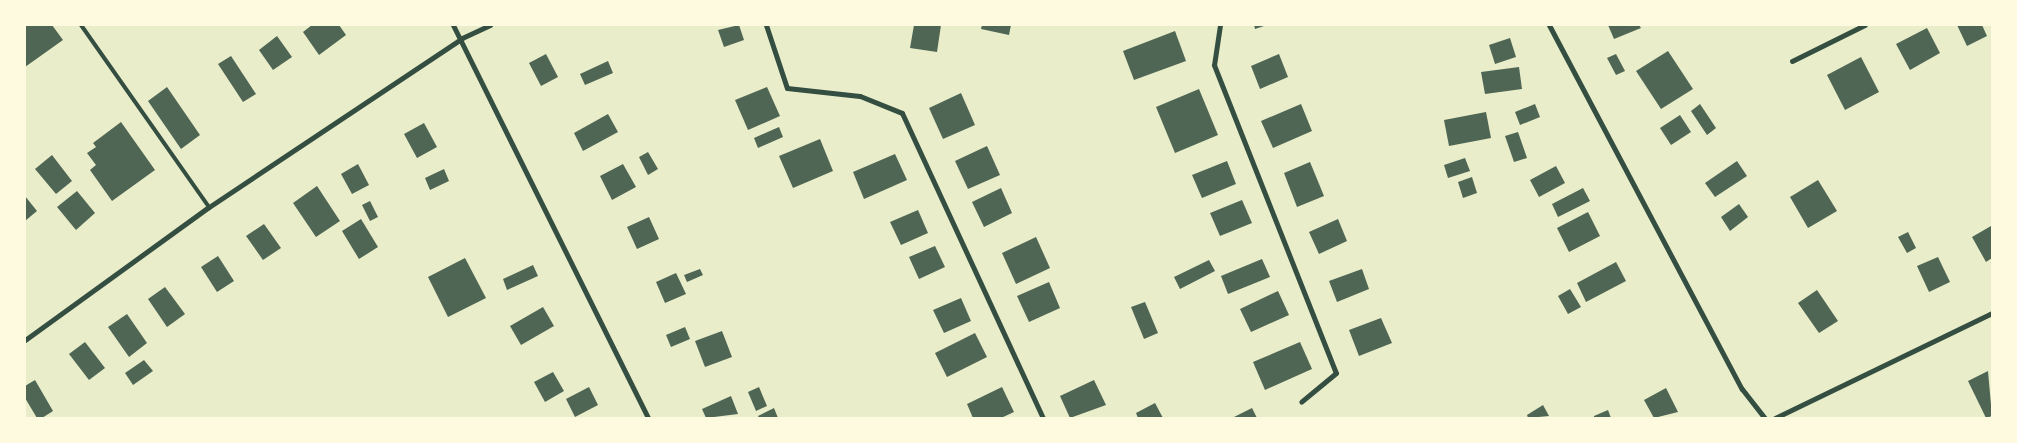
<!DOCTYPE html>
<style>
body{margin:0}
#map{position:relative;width:2017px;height:443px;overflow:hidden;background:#e9edc9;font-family:"Fira Sans Condensed",sans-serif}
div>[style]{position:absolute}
.building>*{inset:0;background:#4f6655}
.service>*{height:4px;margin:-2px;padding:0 2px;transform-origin:2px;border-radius:2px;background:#344e41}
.minor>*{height:5px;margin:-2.5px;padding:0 2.5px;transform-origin:2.5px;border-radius:2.5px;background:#344e41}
span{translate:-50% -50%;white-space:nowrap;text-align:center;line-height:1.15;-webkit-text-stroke:4px #fefae0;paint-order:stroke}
.frame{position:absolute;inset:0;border:26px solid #fefae0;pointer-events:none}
</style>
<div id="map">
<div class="building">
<i style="clip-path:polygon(25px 25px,52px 25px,63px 40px,25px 67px)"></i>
<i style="clip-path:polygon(312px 25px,339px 25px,346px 35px,319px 55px,303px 32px)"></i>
<i style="clip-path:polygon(739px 25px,744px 40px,724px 47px,718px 30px)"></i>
<i style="clip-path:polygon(914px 25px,941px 25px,937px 52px,910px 48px)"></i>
<i style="clip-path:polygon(982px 25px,1011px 25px,1009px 35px,981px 29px)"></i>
<i style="clip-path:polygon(1254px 25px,1267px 25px,1255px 29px)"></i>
<i style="clip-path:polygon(1608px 25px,1639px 25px,1641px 28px,1614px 39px)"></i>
<i style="clip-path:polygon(1957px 25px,1982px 25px,1987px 36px,1967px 46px)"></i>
<i style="clip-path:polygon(1927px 28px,1940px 53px,1910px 70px,1896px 44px)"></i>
<i style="clip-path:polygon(1175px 31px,1186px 61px,1134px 80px,1123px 51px)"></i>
<i style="clip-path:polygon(277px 36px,292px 57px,273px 70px,259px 50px)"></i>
<i style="clip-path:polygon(1510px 38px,1516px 57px,1495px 64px,1489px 45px)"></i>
<i style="clip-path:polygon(1668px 51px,1693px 89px,1661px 109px,1636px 71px)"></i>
<i style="clip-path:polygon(546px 54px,558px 77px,541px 86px,529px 63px)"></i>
<i style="clip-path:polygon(1279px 54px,1288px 77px,1260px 89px,1251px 66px)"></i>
<i style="clip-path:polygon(1616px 54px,1625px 71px,1616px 75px,1607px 58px)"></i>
<i style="clip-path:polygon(231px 56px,256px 94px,243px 102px,218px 64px)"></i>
<i style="clip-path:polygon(1861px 57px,1879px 92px,1845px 110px,1827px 75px)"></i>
<i style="clip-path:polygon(608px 61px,613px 73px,585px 85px,580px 74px)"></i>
<i style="clip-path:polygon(1519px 67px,1522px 89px,1485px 94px,1481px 72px)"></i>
<i style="clip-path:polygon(167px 87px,200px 135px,181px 149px,148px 101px)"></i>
<i style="clip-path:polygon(767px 87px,780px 116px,748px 130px,735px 100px)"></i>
<i style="clip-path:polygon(1199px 89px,1218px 135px,1175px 153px,1156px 107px)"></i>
<i style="clip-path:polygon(961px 93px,975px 125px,943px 139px,929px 108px)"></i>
<i style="clip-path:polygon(1301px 104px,1312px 131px,1273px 148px,1261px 121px)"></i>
<i style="clip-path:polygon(1535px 104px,1540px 117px,1520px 125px,1515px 112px)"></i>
<i style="clip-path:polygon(1700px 104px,1716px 128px,1707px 135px,1691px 111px)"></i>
<i style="clip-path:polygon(1486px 112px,1491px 138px,1449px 146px,1444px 120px)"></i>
<i style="clip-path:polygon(608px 114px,618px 132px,583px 151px,574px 133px)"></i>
<i style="clip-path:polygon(1680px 115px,1691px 132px,1671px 145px,1660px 128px)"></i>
<i style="clip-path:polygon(121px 122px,155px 170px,112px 201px,90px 170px,96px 165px,87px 153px,96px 147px,93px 143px)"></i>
<i style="clip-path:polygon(424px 123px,437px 147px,417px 158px,404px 134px)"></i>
<i style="clip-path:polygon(779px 127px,783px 137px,758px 148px,754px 138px)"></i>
<i style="clip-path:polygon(1518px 132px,1527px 158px,1514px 162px,1505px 136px)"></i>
<i style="clip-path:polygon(820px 139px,833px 171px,793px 188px,779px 156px)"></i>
<i style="clip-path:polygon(987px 146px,1000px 175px,968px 189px,955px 161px)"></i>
<i style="clip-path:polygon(648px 152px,658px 169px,648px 175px,639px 157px)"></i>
<i style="clip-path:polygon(895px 154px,907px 180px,864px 199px,853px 172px)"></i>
<i style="clip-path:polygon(52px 155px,72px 181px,56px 194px,35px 169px)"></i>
<i style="clip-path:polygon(1465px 158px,1470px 171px,1448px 178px,1444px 165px)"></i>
<i style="clip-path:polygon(1227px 161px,1236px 184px,1202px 198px,1192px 175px)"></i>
<i style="clip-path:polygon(1737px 161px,1747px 176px,1715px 197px,1705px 183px)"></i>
<i style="clip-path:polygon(1310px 162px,1324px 196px,1297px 207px,1284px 173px)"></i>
<i style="clip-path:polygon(358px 164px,369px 185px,352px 194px,341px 174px)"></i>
<i style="clip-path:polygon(623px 164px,636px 187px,612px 200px,600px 176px)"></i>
<i style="clip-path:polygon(1556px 166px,1565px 183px,1539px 197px,1530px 180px)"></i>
<i style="clip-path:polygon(444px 169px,449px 181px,430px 190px,425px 178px)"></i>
<i style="clip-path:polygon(1472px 177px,1477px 193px,1463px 198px,1458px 182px)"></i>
<i style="clip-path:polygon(1818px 180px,1837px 211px,1808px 228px,1790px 197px)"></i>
<i style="clip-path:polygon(317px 186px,340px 221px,316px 237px,293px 203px)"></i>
<i style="clip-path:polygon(1001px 188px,1012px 213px,984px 227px,972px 202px)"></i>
<i style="clip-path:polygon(1583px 188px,1590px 201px,1558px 217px,1552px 204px)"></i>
<i style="clip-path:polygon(77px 191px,95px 213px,76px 230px,57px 207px)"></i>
<i style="clip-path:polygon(25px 196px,37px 211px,25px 221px)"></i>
<i style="clip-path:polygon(1242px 200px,1252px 223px,1220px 236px,1210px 213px)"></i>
<i style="clip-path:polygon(370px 201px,378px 217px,370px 221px,362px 205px)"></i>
<i style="clip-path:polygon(1739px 204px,1748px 217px,1730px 231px,1721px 217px)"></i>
<i style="clip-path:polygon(918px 210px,928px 233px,901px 245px,890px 222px)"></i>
<i style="clip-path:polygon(1588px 212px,1600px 236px,1569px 252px,1557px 228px)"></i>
<i style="clip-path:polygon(649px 217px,659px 239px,637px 249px,627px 227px)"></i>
<i style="clip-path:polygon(361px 219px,378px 247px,359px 259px,342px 231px)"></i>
<i style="clip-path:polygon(1338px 219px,1347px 241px,1319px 254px,1309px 232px)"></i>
<i style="clip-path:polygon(264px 224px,281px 248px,263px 260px,246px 236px)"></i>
<i style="clip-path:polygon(1991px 226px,1992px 258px,1986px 262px,1972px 237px)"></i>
<i style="clip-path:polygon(1908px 232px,1916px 248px,1907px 253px,1898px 237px)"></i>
<i style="clip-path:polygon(1036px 237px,1050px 268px,1016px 284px,1002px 253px)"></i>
<i style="clip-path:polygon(935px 246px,945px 267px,919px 279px,909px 257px)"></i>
<i style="clip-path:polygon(218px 256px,234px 281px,217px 292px,201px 267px)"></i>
<i style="clip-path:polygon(1938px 257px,1950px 282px,1929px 292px,1917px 266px)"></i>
<i style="clip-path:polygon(465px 258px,486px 298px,448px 317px,428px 277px)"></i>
<i style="clip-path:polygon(1262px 259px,1270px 277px,1228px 294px,1221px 276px)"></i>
<i style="clip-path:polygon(1209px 260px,1215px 271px,1180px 289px,1174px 277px)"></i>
<i style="clip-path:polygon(1616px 262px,1626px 281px,1586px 302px,1577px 283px)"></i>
<i style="clip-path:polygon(533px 265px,538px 276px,507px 290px,503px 279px)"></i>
<i style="clip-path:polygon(700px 269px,703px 275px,687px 282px,684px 275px)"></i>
<i style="clip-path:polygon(1362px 269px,1369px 289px,1337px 302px,1329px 281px)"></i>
<i style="clip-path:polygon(676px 273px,686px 294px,665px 303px,656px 282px)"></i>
<i style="clip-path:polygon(1049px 282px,1060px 308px,1029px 322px,1017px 296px)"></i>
<i style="clip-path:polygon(165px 287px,185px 314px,167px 327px,148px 299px)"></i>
<i style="clip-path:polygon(1570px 289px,1581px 307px,1568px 314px,1558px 296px)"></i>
<i style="clip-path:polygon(1817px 290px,1838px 321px,1819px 333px,1798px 303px)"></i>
<i style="clip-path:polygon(1278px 291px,1289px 315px,1251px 332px,1240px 309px)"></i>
<i style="clip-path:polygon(961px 298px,971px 321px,944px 333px,933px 310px)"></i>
<i style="clip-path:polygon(1145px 302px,1158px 333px,1144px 339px,1131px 307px)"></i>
<i style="clip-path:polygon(543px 307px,554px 326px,521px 345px,510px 326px)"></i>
<i style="clip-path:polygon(127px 314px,147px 343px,129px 357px,108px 327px)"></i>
<i style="clip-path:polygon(1381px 318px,1392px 343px,1359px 356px,1349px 330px)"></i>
<i style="clip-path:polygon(685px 327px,690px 339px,671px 347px,666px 335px)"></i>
<i style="clip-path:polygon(722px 331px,732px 357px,705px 367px,695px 341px)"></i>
<i style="clip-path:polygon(975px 333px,987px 357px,947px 377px,935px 353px)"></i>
<i style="clip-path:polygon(85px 342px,105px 368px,89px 380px,69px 354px)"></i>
<i style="clip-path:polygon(1300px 342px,1312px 369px,1265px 390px,1253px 362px)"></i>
<i style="clip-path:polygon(144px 360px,153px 371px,133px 385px,125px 373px)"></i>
<i style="clip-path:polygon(1988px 371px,1992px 416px,1986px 418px,1968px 381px)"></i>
<i style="clip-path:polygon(553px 372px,564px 391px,545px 402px,534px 382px)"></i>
<i style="clip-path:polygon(35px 380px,53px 411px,42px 418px,37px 418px,25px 398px,25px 386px)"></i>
<i style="clip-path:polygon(1094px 380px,1106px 405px,1070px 418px,1060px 396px)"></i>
<i style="clip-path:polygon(589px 387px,598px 405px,575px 417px,566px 399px)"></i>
<i style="clip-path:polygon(759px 387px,767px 406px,756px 411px,748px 392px)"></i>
<i style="clip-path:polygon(1002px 387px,1014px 412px,1001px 418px,973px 418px,967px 404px)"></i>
<i style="clip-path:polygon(1666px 388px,1678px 412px,1654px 418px,1644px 400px)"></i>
<i style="clip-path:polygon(731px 396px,738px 414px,706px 418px,702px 409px)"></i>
<i style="clip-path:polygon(1155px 403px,1163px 418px,1138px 418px,1136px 413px)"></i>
<i style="clip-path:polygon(1543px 405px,1549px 416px,1528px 418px,1527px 415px)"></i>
<i style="clip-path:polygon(774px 408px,778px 418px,759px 418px,758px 416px)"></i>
<i style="clip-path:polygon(1252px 408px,1257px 418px,1232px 418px)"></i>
<i style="clip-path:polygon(1608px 410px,1611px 418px,1594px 418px,1594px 416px)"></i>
</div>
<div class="service">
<i style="left:81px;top:25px;width:223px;rotate:54.9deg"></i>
</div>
<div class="minor">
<i style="left:453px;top:25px;width:439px;rotate:63.6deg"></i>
<i style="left:766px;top:25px;width:66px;rotate:71.6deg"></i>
<i style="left:787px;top:88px;width:73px;rotate:6.3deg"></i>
<i style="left:860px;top:96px;width:45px;rotate:22deg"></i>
<i style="left:902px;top:113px;width:336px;rotate:65.2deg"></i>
<i style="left:1220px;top:25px;width:40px;rotate:98.5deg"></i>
<i style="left:1214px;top:65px;width:331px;rotate:68.4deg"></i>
<i style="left:1336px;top:373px;width:45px;rotate:140.4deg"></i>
<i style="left:1549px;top:25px;width:412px;rotate:62.1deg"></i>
<i style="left:1742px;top:389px;width:37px;rotate:52deg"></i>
<i style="left:1792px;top:61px;width:81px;rotate:-26.3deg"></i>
<i style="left:25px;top:340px;width:227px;rotate:-35.9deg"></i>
<i style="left:209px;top:207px;width:304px;rotate:-33.7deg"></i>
<i style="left:462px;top:38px;width:31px;rotate:-25deg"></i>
<i style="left:1775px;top:418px;width:241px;rotate:-25.8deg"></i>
</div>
<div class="frame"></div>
</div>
